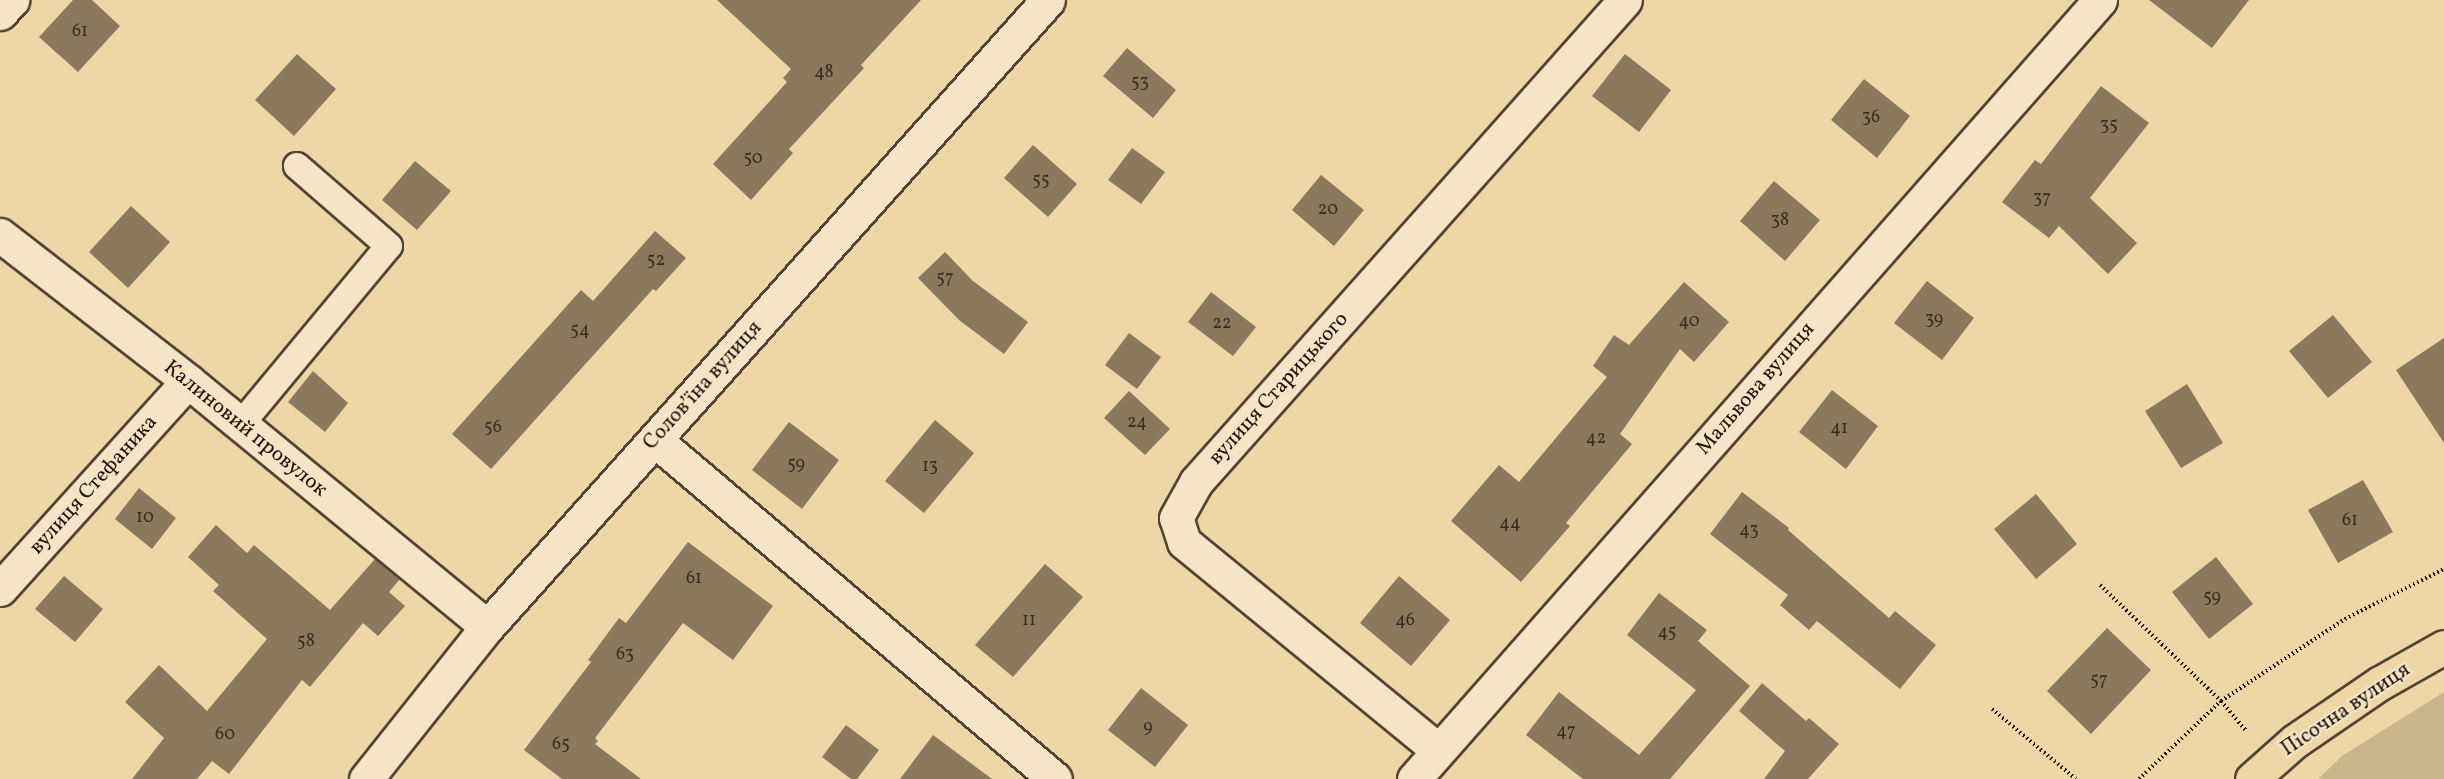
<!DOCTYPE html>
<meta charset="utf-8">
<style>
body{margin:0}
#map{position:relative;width:2444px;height:779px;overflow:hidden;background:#efd6a7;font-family:Vollkorn,serif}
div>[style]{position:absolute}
.green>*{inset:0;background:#cbb58d}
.building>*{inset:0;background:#8b795e}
.path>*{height:4px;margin-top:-2px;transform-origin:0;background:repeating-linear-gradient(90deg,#1e140e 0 1.5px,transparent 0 4.5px)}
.roads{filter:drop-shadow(2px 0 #524434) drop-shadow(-2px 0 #524434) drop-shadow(0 2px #524434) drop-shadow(0 -2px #524434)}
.service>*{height:26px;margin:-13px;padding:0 13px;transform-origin:13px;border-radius:13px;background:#f5e4c6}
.minor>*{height:33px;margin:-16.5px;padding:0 16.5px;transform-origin:16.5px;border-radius:16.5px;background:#f5e4c6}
.primary>*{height:33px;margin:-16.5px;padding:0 16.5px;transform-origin:16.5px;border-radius:16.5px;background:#efd6a7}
span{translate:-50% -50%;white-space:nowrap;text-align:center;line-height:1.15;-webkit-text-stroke:4.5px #f5e4c6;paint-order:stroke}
.number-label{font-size:18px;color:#392d22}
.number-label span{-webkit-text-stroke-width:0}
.street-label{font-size:21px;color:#1e140e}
</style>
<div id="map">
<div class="green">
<i style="clip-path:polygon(2444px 692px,2444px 779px,2318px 779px,2342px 756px)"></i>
</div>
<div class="building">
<i style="clip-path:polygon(73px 0,92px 0,120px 26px,78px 72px,39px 37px)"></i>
<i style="clip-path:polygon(717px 0,921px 0,861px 65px,864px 68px,789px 149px,793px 153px,751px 200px,713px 164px,787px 82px,783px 78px,791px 69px)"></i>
<i style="clip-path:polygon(2149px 0,2249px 0,2212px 48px)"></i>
<i style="clip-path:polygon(1127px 48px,1176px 90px,1153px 118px,1103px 76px)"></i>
<i style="clip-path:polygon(297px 54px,336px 89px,294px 136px,255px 100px)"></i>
<i style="clip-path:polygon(1625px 54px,1671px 90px,1639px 132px,1592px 96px)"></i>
<i style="clip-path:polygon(1864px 79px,1910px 116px,1877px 158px,1831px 120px)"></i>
<i style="clip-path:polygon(2101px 86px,2149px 123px,2090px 198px,2137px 243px,2108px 274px,2059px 226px,2049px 238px,2002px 202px,2035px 160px,2041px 164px)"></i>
<i style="clip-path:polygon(1033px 145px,1077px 184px,1048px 217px,1004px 178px)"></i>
<i style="clip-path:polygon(1132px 148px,1165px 172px,1141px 204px,1108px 180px)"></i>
<i style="clip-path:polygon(415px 161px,451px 191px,417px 230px,382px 200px)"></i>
<i style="clip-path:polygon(1321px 175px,1364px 210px,1334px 246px,1292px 210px)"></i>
<i style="clip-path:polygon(1774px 181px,1820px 220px,1785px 261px,1740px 221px)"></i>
<i style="clip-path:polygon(131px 206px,170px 242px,128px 288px,89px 252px)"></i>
<i style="clip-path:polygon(655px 231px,686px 258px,656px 291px,653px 289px,491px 469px,452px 434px,581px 290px,593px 301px)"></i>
<i style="clip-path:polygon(945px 252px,973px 281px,1028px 322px,1004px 354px,959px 320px,918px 278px)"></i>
<i style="clip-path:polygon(1927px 281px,1974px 318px,1942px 360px,1894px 323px)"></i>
<i style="clip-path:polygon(1684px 282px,1729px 322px,1694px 362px,1680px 349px,1620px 434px,1632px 444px,1566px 523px,1570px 526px,1521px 582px,1451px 521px,1499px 465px,1519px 482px,1607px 377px,1593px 366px,1614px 335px,1629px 345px)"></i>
<i style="clip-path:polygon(1211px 292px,1256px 327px,1233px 356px,1188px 322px)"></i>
<i style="clip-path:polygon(2333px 315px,2372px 362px,2328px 398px,2289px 351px)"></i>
<i style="clip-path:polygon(1129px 333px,1161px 357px,1137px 389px,1105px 365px)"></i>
<i style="clip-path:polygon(2444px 338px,2444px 443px,2396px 370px)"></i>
<i style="clip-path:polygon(313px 371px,348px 403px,325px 432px,288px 402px)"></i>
<i style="clip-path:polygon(2187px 384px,2223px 443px,2181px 468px,2145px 411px)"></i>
<i style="clip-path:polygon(1832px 390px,1878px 426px,1846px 469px,1799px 432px)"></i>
<i style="clip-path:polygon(1129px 391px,1170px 429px,1145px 455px,1104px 418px)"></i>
<i style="clip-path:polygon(935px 420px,974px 453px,924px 513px,885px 481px)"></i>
<i style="clip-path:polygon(789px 422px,839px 460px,802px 509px,752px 470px)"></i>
<i style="clip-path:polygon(2363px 480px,2393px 532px,2338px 563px,2308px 510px)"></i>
<i style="clip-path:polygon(139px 488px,176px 518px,152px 549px,115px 519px)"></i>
<i style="clip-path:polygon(1742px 492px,1789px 528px,1788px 530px,1889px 618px,1895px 611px,1936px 645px,1900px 689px,1817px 621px,1809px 630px,1780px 605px,1788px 595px,1710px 534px)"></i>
<i style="clip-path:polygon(2036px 494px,2077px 544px,2036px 579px,1994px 529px)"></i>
<i style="clip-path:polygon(216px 525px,247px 553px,254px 545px,330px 610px,375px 559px,400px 579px,389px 592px,405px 606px,378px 636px,363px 623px,310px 687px,302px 680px,229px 774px,212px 761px,197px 779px,132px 779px,164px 738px,125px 702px,159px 665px,207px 711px,267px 639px,213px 591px,219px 585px,188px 557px)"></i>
<i style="clip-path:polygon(688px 542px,773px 606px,733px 660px,683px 623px,595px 738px,598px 741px,595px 744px,641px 779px,562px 779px,524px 750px,591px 662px,588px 660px,619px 618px,626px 623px)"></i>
<i style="clip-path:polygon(2216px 557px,2253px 604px,2209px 639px,2172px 592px)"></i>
<i style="clip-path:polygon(1045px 564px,1083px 597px,1013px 677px,975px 645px)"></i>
<i style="clip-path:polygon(64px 576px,103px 609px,75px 642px,35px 609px)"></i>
<i style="clip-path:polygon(1399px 576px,1450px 620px,1411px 666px,1360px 623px)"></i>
<i style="clip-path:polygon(1659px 593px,1707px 630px,1698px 641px,1750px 686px,1670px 779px,1583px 779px,1526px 735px,1559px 692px,1639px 755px,1696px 690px,1627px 635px)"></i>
<i style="clip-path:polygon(2107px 628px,2151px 670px,2091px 734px,2047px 691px)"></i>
<i style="clip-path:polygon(1762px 683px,1806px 721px,1809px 718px,1839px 744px,1808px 779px,1764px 779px,1785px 751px,1739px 711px)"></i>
<i style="clip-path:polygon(1141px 688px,1188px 725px,1155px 767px,1108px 730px)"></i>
<i style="clip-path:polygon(846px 725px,879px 750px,857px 779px,851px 779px,822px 757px)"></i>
<i style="clip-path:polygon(933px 735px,992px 779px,900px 779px)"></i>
</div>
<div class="path">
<i style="left:2100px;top:585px;width:168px;rotate:43.8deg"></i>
<i style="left:2221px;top:701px;width:39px;rotate:50deg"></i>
<i style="left:1992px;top:709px;width:109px;rotate:39.8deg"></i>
<i style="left:2139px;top:779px;width:113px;rotate:-43.6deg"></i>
<i style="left:2221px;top:701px;width:149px;rotate:-33.5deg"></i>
<i style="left:2345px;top:619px;width:111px;rotate:-26.8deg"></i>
</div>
<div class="roads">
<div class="service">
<i style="left:241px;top:424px;width:231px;rotate:-50.3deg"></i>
<i style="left:389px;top:246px;width:122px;rotate:-139deg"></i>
</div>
<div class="minor">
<i style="left:0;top:13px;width:18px;rotate:-47deg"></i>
<i style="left:0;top:235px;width:238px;rotate:37.8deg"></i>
<i style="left:188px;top:381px;width:387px;rotate:39.4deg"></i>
<i style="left:655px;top:440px;width:524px;rotate:40.28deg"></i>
<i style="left:0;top:589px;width:280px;rotate:-47.9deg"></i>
<i style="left:1438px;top:750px;width:328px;rotate:-140.7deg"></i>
<i style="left:1184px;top:542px;width:25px;rotate:-108deg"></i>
<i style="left:1176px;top:518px;width:41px;rotate:-60.9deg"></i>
<i style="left:1196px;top:482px;width:645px;rotate:-48.33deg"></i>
<i style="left:366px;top:779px;width:194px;rotate:-51.5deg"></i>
<i style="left:487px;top:627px;width:841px;rotate:-48.18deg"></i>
<i style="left:1414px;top:779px;width:1038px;rotate:-48.63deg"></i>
</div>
<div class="primary">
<i style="left:2252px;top:779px;width:57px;rotate:-41.5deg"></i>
<i style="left:2295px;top:741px;width:103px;rotate:-34.3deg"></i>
<i style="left:2380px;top:683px;width:73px;rotate:-29.4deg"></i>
</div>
</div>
<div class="number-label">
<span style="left:80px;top:32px">61</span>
<span style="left:824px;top:73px">48</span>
<span style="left:1140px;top:83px">53</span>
<span style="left:1871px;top:118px">36</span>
<span style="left:2109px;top:126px">35</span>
<span style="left:753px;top:159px">50</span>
<span style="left:1041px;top:181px">55</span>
<span style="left:2042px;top:199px">37</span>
<span style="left:1328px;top:210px">20</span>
<span style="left:1780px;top:221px">38</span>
<span style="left:656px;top:261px">52</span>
<span style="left:945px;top:279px">57</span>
<span style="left:1934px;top:320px">39</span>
<span style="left:1689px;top:322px">40</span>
<span style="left:1222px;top:324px">22</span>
<span style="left:580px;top:331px">54</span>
<span style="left:1137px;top:423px">24</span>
<span style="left:493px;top:428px">56</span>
<span style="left:1839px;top:429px">41</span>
<span style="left:1596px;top:439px">42</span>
<span style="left:796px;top:465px">59</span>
<span style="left:930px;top:467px">13</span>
<span style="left:145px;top:518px">10</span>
<span style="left:2350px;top:521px">61</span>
<span style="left:1510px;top:524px">44</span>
<span style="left:1749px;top:531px">43</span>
<span style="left:694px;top:579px">61</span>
<span style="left:2212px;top:598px">59</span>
<span style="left:1029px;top:621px">11</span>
<span style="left:1405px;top:621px">46</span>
<span style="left:1667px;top:633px">45</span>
<span style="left:306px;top:642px">58</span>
<span style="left:625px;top:655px">63</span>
<span style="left:2099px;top:681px">57</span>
<span style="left:1148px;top:728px">9</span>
<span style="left:1566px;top:732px">47</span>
<span style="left:225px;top:735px">60</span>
<span style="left:561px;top:745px">65</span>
</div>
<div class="street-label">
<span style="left:703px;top:386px;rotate:-48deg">Соловʼїна вулиця</span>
<span style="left:1279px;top:389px;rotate:-48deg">вулиця Старицького</span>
<span style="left:1756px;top:389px;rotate:-49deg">Мальвова вулиця</span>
<span style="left:245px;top:429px;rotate:39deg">Калиновий провулок</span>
<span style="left:94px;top:485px;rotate:-48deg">вулиця Стефаника</span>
<span style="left:2346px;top:710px;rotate:-34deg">Пісочна вулиця</span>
</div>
</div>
